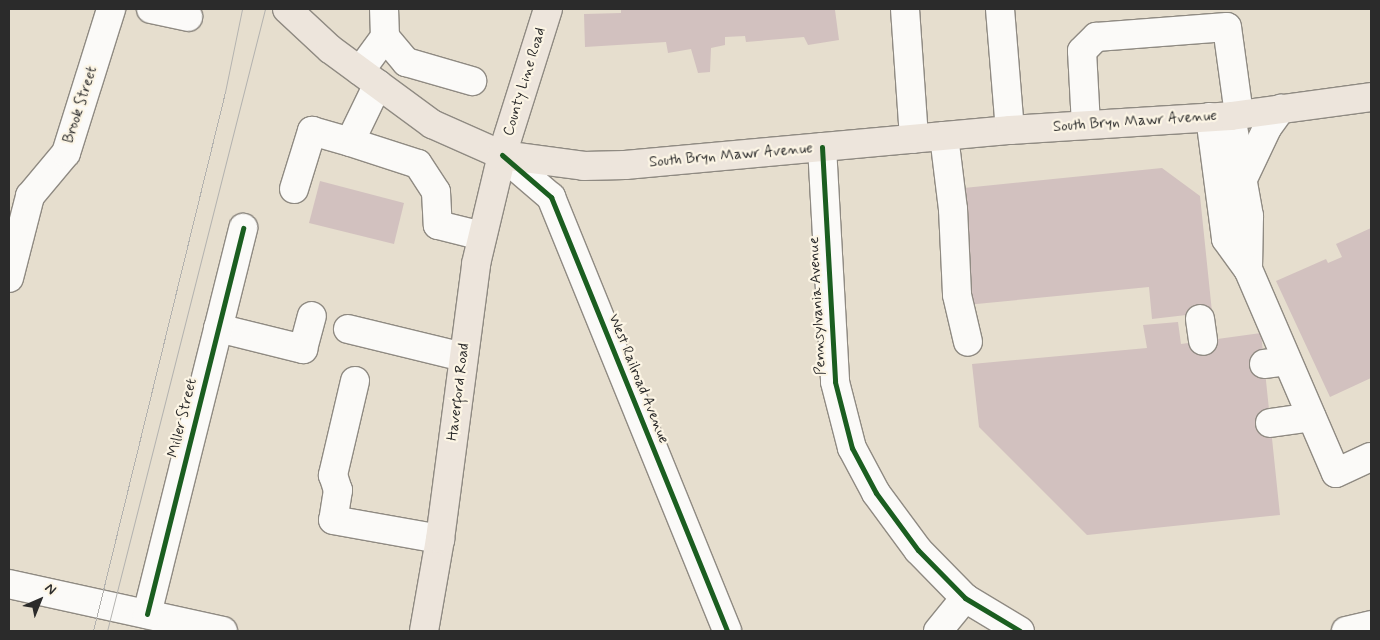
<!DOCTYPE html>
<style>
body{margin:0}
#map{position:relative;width:1380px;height:640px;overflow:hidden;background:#e6dece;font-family:Mynerve,sans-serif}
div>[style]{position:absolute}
.building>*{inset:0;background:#d2c1bf}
.roads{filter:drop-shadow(1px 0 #8f8a82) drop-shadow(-1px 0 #8f8a82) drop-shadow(0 1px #8f8a82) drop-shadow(0 -1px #8f8a82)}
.minor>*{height:28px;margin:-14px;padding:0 14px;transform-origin:14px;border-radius:14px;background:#fbfaf8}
.major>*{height:28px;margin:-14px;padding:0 14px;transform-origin:14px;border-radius:14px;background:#ede5dc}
.tram>*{height:1px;margin:-0.5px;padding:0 0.5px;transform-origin:0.5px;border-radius:0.5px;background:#b3b2af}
.cycleway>*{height:5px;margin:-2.5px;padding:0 2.5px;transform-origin:2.5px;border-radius:2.5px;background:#1b5e20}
span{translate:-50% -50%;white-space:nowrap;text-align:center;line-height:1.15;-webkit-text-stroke:4.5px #fcf5e5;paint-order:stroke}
.street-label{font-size:15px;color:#2b2b2b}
.frame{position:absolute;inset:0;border:10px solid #2b2b2b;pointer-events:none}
.north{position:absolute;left:15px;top:575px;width:50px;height:50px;-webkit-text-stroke:4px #fcf5e5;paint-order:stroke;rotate:44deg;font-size:14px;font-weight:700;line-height:20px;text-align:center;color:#2b2b2b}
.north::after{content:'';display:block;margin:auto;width:18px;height:22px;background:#2b2b2b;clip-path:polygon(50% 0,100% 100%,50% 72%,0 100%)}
</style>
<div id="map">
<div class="building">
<i style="clip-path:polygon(621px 9px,832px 9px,835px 10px,839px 40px,808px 45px,804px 37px,746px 42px,745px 36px,725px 37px,725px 45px,711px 48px,710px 72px,698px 73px,691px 49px,668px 53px,666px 42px,585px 47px,584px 14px,621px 13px)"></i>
<i style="clip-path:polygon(1162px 168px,1200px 196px,1212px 312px,1152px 319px,1149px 287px,966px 305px,954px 189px)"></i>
<i style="clip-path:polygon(320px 181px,404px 203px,394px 244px,309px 223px)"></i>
<i style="clip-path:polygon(1371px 228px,1371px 378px,1330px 397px,1276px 281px,1326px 259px,1328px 263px,1342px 257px,1336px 244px)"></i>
<i style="clip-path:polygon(1178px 322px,1181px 344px,1261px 333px,1280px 515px,1087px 535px,979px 427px,972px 364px,1147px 348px,1143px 325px)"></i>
</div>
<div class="roads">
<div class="minor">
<i style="left:151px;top:9px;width:38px;rotate:12deg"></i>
<i style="left:905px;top:9px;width:130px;rotate:86deg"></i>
<i style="left:1000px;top:9px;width:121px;rotate:85.3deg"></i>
<i style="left:385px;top:37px;width:33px;rotate:50deg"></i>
<i style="left:406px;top:62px;width:69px;rotate:16.1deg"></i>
<i style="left:360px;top:71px;width:42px;rotate:-53.7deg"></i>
<i style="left:385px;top:37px;width:28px;rotate:-92deg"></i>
<i style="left:378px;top:84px;width:64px;rotate:115.8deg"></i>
<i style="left:350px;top:142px;width:71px;rotate:17.9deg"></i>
<i style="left:418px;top:164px;width:33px;rotate:57deg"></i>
<i style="left:436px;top:192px;width:33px;rotate:87deg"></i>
<i style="left:438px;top:225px;width:45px;rotate:14deg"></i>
<i style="left:1231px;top:116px;width:102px;rotate:79.8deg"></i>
<i style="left:1249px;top:216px;width:53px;rotate:91.1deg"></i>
<i style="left:1210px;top:117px;width:123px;rotate:82.5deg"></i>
<i style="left:1226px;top:239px;width:37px;rotate:54deg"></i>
<i style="left:1248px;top:269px;width:222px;rotate:66.7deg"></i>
<i style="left:1336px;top:473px;width:38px;rotate:-25deg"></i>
<i style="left:1086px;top:125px;width:74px;rotate:-93.1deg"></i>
<i style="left:1082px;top:51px;width:20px;rotate:-45deg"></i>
<i style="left:1096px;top:37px;width:131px;rotate:-4.4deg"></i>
<i style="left:1227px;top:27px;width:89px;rotate:82.2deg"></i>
<i style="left:944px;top:136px;width:74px;rotate:83deg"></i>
<i style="left:953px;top:209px;width:86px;rotate:87.3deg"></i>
<i style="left:957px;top:295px;width:48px;rotate:76.8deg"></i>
<i style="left:822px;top:147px;width:235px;rotate:86.8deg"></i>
<i style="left:835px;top:382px;width:68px;rotate:75.6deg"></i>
<i style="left:852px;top:448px;width:51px;rotate:61.9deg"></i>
<i style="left:876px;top:493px;width:71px;rotate:53.6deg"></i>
<i style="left:918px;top:550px;width:67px;rotate:45.6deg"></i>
<i style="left:965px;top:598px;width:64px;rotate:31deg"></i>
<i style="left:502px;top:155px;width:65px;rotate:40.6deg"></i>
<i style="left:551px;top:197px;width:468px;rotate:67.9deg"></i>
<i style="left:1242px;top:181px;width:59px;rotate:-64.7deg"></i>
<i style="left:1267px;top:128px;width:24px;rotate:-54deg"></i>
<i style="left:294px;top:189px;width:61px;rotate:-72.8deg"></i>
<i style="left:312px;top:131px;width:40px;rotate:16deg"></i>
<i style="left:9px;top:278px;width:85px;rotate:-75.6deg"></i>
<i style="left:30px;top:196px;width:56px;rotate:-50.1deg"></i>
<i style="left:66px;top:153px;width:151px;rotate:-72.6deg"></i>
<i style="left:1200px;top:319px;width:22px;rotate:82deg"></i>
<i style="left:218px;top:328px;width:88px;rotate:13.9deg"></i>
<i style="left:303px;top:349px;width:34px;rotate:-75deg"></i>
<i style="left:348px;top:329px;width:118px;rotate:13.7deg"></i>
<i style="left:1264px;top:364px;width:23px;rotate:-7deg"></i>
<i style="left:355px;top:381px;width:97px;rotate:103.2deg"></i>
<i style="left:333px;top:475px;width:16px;rotate:72deg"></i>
<i style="left:338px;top:490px;width:30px;rotate:99deg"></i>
<i style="left:333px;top:520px;width:109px;rotate:10.1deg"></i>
<i style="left:1270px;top:423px;width:42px;rotate:-8.1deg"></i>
<i style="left:9px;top:584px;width:219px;rotate:12.4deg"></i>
<i style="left:147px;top:614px;width:398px;rotate:-76deg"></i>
<i style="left:938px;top:631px;width:43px;rotate:-50.7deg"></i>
<i style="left:1346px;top:631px;width:26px;rotate:-13deg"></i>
</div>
<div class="major">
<i style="left:287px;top:9px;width:59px;rotate:42.9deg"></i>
<i style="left:330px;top:49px;width:127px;rotate:36.3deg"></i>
<i style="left:432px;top:124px;width:77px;rotate:23.9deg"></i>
<i style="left:502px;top:155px;width:83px;rotate:7.6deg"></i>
<i style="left:584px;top:166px;width:41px;rotate:-1.4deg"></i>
<i style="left:625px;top:165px;width:387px;rotate:-5.2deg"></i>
<i style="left:1010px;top:130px;width:221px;rotate:-3.6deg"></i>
<i style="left:1231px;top:116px;width:141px;rotate:-7.7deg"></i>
<i style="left:424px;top:631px;width:93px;rotate:-80.1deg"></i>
<i style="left:440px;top:539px;width:277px;rotate:-82.5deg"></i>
<i style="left:476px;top:264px;width:112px;rotate:-76.6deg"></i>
<i style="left:502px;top:155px;width:153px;rotate:-72.5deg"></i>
</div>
</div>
<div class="tram">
<i style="left:93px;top:631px;width:555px;rotate:-76.24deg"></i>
<i style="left:225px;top:92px;width:85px;rotate:-78.4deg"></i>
<i style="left:107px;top:631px;width:642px;rotate:-75.75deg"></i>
</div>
<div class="cycleway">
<i style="left:822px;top:147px;width:235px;rotate:86.8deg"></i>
<i style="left:835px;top:382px;width:68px;rotate:75.6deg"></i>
<i style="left:852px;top:448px;width:51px;rotate:61.9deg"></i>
<i style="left:876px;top:493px;width:71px;rotate:53.6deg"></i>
<i style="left:918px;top:550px;width:67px;rotate:45.6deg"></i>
<i style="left:965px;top:598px;width:64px;rotate:31deg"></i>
<i style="left:502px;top:155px;width:65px;rotate:40.6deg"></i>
<i style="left:551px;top:197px;width:468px;rotate:67.9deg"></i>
<i style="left:147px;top:614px;width:398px;rotate:-76deg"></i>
</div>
<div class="street-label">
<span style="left:525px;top:82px;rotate:-73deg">County Line Road</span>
<span style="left:81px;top:105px;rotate:-72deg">Brook Street</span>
<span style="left:1135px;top:122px;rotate:-4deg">South Bryn Mawr Avenue</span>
<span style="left:731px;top:156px;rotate:-5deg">South Bryn Mawr Avenue</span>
<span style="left:818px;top:306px;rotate:-93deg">Pennsylvania Avenue</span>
<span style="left:638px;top:379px;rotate:68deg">West Railroad Avenue</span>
<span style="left:459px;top:392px;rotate:-83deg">Haverford Road</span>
<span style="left:183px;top:418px;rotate:-76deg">Miller Street</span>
</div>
<div class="frame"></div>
<div class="north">N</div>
</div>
